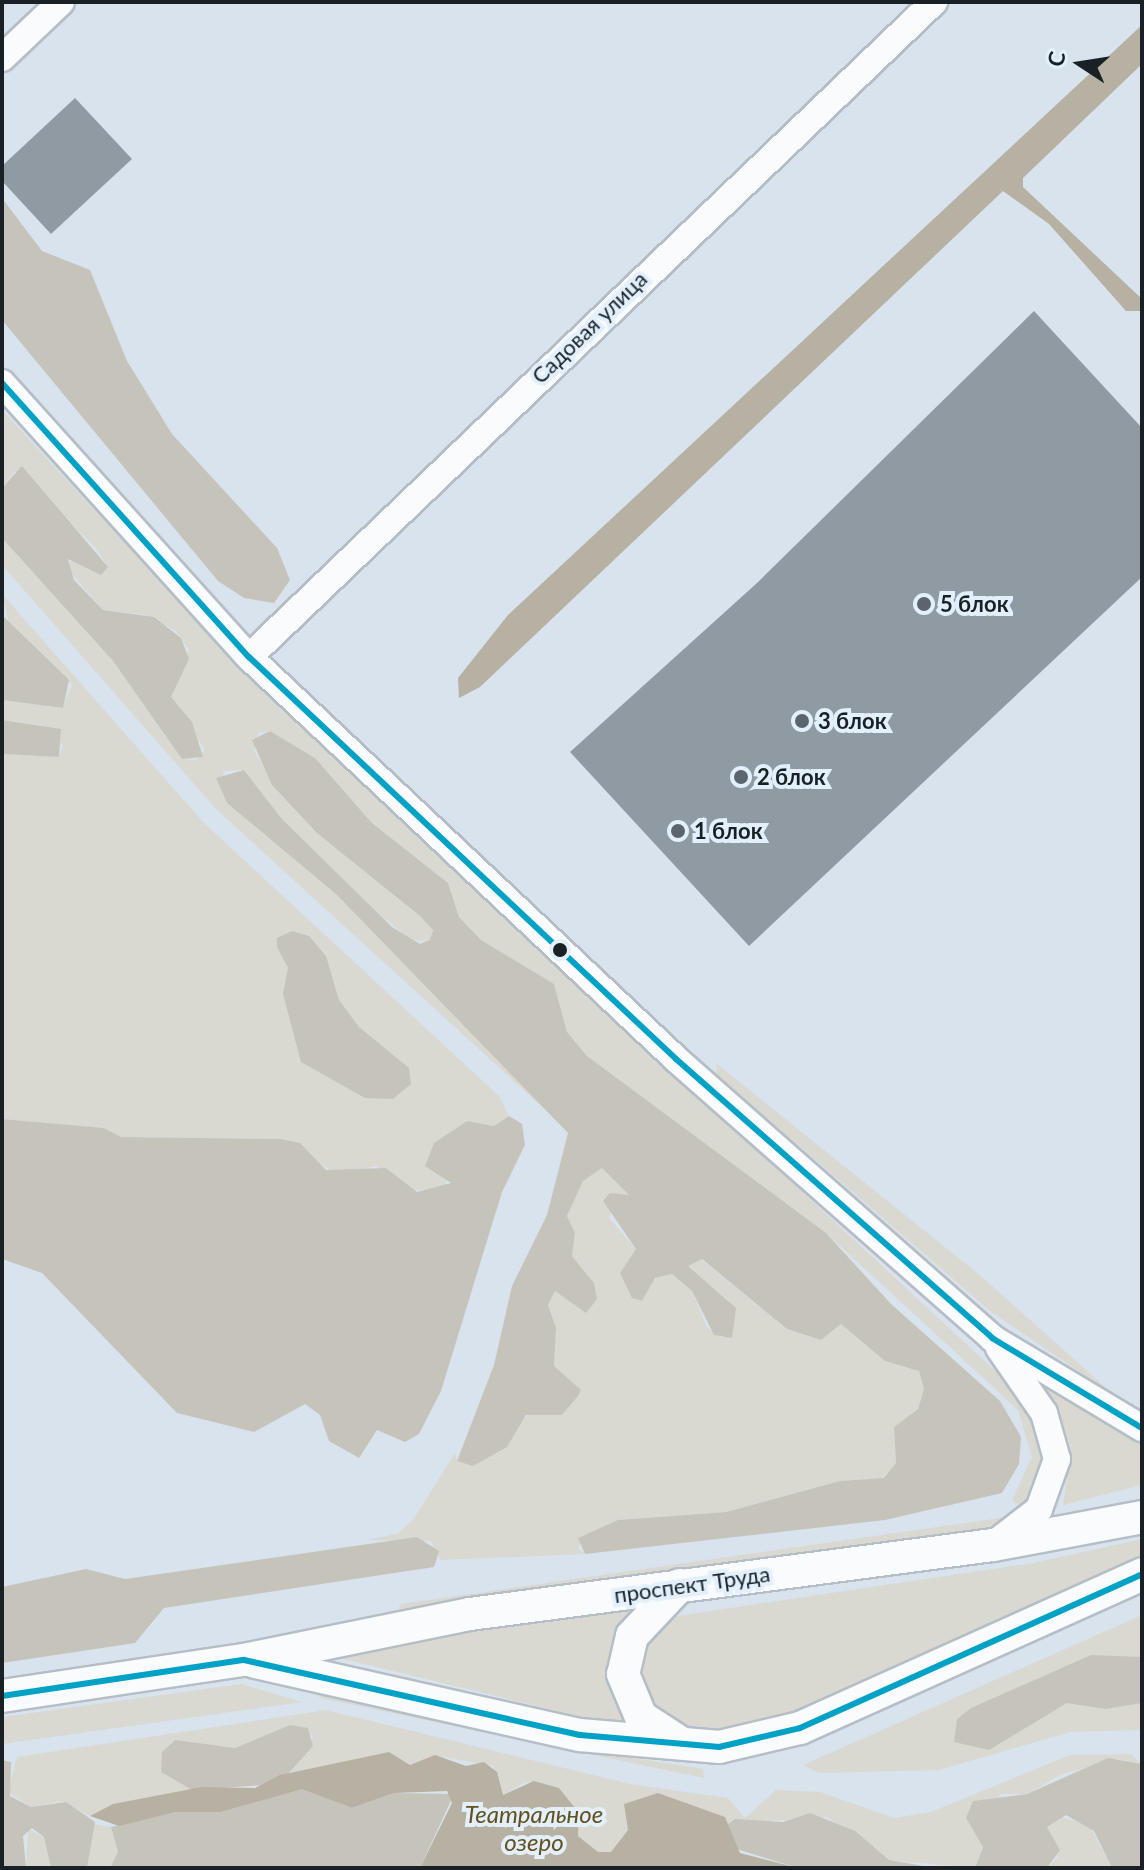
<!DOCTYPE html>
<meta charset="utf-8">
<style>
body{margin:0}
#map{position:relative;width:1144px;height:1870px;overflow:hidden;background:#d8e3ee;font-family:Lato,sans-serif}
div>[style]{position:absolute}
.green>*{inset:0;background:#d9d9d2}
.forest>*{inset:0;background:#c6c4ba}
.water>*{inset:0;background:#b6b1a2}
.building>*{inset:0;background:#909aa3}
.roads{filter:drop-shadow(2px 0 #b5bec7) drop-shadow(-2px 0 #b5bec7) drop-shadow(0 2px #b5bec7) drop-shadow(0 -2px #b5bec7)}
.minor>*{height:26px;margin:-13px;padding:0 13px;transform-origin:13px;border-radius:13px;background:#f9fbfc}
.major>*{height:32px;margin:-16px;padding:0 16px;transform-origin:16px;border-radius:16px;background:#f9fbfc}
.bus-1>*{height:6px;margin:-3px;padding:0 3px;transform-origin:3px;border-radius:3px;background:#01a2c6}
.dots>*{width:22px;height:22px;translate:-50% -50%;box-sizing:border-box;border:4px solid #e3f0fc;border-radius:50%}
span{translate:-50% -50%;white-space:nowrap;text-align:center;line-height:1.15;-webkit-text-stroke:8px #e3f0fc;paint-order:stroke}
.street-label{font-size:22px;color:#192127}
.poi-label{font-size:22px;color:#192127;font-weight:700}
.left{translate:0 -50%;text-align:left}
.water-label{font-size:24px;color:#63501f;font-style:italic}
.frame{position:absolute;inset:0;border:4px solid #192127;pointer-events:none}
.north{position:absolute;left:1040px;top:24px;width:80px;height:80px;-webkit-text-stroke:6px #e3f0fc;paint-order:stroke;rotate:282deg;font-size:22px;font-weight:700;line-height:32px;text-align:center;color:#192127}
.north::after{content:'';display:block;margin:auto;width:28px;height:36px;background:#192127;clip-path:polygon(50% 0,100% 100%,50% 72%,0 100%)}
</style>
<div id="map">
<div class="green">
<i style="clip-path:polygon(2px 410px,270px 699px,1027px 1400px,1047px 1455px,1024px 1509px,1012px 1500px,1032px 1457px,1018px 1410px,826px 1233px,587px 1056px,567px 1032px,554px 984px,481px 940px,459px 917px,448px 883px,372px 823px,315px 758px,270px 731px,259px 733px,254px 750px,278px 792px,420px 916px,433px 930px,430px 941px,411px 940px,377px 912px,282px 819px,244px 770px,223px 771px,227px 803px,337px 895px,563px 1126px,215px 808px,2px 565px,2px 538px,113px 661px,182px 759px,196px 760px,205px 750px,171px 697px,189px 650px,176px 631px,146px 615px,103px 610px,65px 566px,76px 558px,95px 572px,108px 567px,95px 547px,15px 471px,2px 488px)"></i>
<i style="clip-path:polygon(2px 594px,203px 822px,499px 1096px,509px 1116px,494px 1126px,467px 1121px,434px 1143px,432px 1170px,447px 1174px,445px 1190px,408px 1190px,376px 1166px,336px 1174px,282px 1139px,121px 1137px,104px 1128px,2px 1119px,2px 754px,59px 757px,63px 746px,40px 725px,2px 720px,2px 700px,62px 708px,72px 685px,9px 624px)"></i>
<i style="clip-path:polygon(717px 1064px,981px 1276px,1115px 1396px,990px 1311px,716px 1074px)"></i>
<i style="clip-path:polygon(602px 1167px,629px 1195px,619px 1198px,609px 1218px,636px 1249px,620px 1274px,642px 1301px,655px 1278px,672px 1274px,692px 1291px,707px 1327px,722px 1338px,729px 1301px,687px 1266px,701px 1259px,787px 1329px,821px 1340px,841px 1324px,885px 1361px,919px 1371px,924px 1389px,918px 1409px,894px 1427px,896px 1463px,884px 1478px,840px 1481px,726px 1512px,618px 1520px,587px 1535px,578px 1548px,585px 1554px,440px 1560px,431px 1541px,366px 1540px,397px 1534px,413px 1520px,455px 1453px,457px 1461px,499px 1452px,517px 1421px,580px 1390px,554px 1366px,556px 1328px,548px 1305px,555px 1291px,567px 1297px,589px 1276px,572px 1256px,575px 1233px,567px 1216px,583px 1181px)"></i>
<i style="clip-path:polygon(1031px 1373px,1142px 1441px,1142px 1485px,1063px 1505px,1071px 1448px,1060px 1413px)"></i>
<i style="clip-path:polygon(1014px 1516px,979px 1530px,399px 1609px,400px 1604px)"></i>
<i style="clip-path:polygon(1142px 1539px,1142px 1559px,778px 1721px,715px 1736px,671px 1725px,647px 1699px,638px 1667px,652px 1628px,670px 1617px,1033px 1563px)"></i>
<i style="clip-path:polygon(638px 1608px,632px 1729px,331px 1656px,331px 1653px)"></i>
<i style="clip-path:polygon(1142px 1615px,1142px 1730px,1070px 1732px,939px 1770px,819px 1773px,803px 1765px)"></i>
<i style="clip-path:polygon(242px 1684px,302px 1702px,2px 1744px,2px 1717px)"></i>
<i style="clip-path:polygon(310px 1686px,576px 1749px,703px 1769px,704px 1778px,320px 1698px)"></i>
<i style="clip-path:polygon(326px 1710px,630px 1784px,728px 1798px,745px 1818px,776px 1790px,820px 1792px,894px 1818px,931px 1812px,1070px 1755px,1131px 1754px,1142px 1764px,1117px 1759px,1060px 1775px,1027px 1794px,1000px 1794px,975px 1868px,889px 1860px,827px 1817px,728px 1824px,658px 1793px,627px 1812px,628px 1830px,611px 1852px,598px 1852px,578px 1836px,579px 1813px,559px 1788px,525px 1782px,503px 1795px,493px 1766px,444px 1757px,410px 1766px,380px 1755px,289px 1773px,314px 1736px,290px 1725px,235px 1748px,171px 1742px,161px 1772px,192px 1790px,175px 1796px,90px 1816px,62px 1801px,31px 1807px,8px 1792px,17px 1757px)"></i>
<i style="clip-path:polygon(1058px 1816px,1089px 1825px,1112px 1868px,1047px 1868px,1058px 1857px,1047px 1827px)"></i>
<i style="clip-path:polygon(92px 1824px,111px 1827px,118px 1852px,110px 1868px,87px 1868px)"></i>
<i style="clip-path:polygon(28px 1829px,44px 1837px,51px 1868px,26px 1868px)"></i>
</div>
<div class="forest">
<i style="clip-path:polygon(2px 198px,42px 251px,90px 270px,127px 361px,172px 434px,277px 548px,290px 580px,274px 603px,244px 598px,218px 581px,2px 320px)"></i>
<i style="clip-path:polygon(22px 466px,108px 567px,101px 575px,68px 559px,74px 580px,103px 610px,154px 617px,181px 638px,189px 659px,171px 697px,192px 722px,203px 757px,182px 759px,113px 661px,2px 538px,2px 488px)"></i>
<i style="clip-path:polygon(2px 615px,69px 680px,63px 708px,2px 700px)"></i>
<i style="clip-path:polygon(2px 720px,61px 729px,59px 757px,2px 754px)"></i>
<i style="clip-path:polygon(270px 731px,315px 758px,372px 823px,448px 883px,459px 917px,481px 940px,554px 984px,567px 1032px,587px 1056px,826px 1233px,891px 1304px,1000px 1401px,1021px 1437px,1019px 1464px,1002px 1493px,885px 1520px,585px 1554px,578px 1538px,618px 1520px,726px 1512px,840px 1481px,884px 1478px,896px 1463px,894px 1427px,918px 1409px,924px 1389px,919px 1371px,885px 1361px,841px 1324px,821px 1340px,787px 1329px,702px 1259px,688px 1266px,736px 1308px,732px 1338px,714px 1335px,692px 1291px,672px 1274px,655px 1278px,642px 1301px,632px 1298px,620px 1273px,636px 1249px,603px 1201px,610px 1193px,629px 1195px,602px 1168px,583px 1181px,567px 1216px,575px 1233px,572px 1256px,594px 1283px,597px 1299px,586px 1313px,555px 1291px,548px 1305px,556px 1328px,554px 1366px,581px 1390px,578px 1396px,562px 1415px,526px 1415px,507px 1447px,473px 1466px,457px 1461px,494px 1365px,512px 1286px,547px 1215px,568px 1133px,337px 895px,227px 803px,216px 778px,244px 770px,282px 819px,392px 927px,420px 944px,430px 940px,433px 930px,420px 916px,317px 833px,272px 785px,252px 740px)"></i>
<i style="clip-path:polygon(292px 931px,309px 936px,326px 956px,339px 1000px,359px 1027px,409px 1068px,411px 1084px,393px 1099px,365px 1098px,301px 1062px,283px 994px,288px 968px,277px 947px,277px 938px)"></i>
<i style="clip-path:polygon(509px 1116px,522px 1124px,525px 1145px,502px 1192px,441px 1391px,419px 1434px,405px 1442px,377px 1430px,359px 1458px,329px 1441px,320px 1415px,305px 1404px,254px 1432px,177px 1413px,42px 1273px,2px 1259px,2px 1119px,104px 1128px,121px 1137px,281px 1139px,300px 1143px,326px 1170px,386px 1168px,417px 1192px,451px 1183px,425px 1166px,434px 1143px,467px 1121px,494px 1126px)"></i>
<i style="clip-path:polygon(417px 1537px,439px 1551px,434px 1567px,164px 1608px,135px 1643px,2px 1663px,2px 1587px,86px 1569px,125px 1579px)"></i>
<i style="clip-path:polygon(1091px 1655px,1142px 1657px,1142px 1703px,1105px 1709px,1067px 1703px,989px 1750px,954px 1742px,957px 1719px,971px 1708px)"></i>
<i style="clip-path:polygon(290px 1725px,308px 1728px,313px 1746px,289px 1773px,264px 1785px,192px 1790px,161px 1772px,162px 1752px,175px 1740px,235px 1748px)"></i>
<i style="clip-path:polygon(1108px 1758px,1142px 1764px,1142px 1868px,1112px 1868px,1094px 1831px,1066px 1815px,1047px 1827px,1060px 1850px,1047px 1868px,975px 1868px,983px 1847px,966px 1818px,973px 1801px,1027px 1794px)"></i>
<i style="clip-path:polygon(2px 1760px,11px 1762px,10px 1796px,31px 1807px,66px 1802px,95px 1822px,87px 1868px,51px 1868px,44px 1837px,32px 1828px,23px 1836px,26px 1868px,2px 1868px)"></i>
<i style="clip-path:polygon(302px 1788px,352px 1808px,394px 1793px,454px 1794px,420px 1868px,110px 1868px,118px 1852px,111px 1827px,176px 1812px,221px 1812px)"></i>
<i style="clip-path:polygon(810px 1813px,855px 1831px,889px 1860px,935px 1868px,798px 1868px,733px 1848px,728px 1824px,735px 1819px,783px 1822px)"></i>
</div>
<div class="water">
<i style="clip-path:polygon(1142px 25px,1142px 64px,1023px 178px,1023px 187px,1142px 299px,1142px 311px,1126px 311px,1049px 224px,1003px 191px,480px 687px,459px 698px,458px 678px,508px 615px)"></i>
<i style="clip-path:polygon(389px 1752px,410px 1765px,435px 1755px,466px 1766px,484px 1762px,497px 1772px,503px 1795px,534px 1781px,559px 1788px,579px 1813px,578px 1836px,598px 1852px,611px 1852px,628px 1830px,624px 1804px,658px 1793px,725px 1817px,740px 1853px,798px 1868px,420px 1868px,452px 1803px,447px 1791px,394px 1793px,352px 1808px,302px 1789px,221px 1812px,176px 1812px,119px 1826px,90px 1816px,113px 1804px,202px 1787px,255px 1788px,280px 1775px)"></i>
</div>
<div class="building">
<i style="clip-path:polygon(75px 98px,132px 159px,51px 234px,2px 181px,2px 166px)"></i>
<i style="clip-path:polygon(1034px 311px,1142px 428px,1142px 577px,749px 946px,570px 752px,757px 583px)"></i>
</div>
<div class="roads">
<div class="minor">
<i style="left:2px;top:58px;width:81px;rotate:-43.5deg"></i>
<i style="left:2px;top:383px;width:369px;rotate:48deg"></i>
<i style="left:249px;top:657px;width:586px;rotate:43.27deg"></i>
<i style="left:676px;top:1059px;width:422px;rotate:41.4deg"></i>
<i style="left:992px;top:1338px;width:175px;rotate:31deg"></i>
<i style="left:249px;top:657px;width:948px;rotate:-43.72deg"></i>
<i style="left:995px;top:1543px;width:56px;rotate:-37.7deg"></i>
<i style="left:1039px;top:1509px;width:53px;rotate:-70.2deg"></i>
<i style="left:1057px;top:1459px;width:48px;rotate:-105.8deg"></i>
<i style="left:1044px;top:1413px;width:79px;rotate:-124.7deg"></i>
</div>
<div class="major">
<i style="left:680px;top:1585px;width:70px;rotate:133.3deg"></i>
<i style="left:632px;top:1636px;width:39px;rotate:103deg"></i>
<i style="left:623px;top:1674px;width:47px;rotate:67.3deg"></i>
<i style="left:641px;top:1717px;width:48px;rotate:33deg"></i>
<i style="left:255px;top:1662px;width:333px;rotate:12.7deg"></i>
<i style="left:580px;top:1735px;width:140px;rotate:4.9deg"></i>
<i style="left:719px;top:1747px;width:83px;rotate:-13.2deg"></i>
<i style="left:800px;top:1728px;width:375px;rotate:-24.2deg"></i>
<i style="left:2px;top:1696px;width:245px;rotate:-8.5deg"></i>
<i style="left:244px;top:1660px;width:231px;rotate:-11.5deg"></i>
<i style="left:470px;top:1614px;width:528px;rotate:-7.52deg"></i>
<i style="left:993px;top:1545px;width:152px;rotate:-10.6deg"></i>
</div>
</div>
<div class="bus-1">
<i style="left:2px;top:383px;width:369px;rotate:48deg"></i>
<i style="left:249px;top:657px;width:586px;rotate:43.27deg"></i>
<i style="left:676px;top:1059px;width:422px;rotate:41.4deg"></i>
<i style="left:992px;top:1338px;width:175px;rotate:31deg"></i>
<i style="left:2px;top:1696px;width:245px;rotate:-8.5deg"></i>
<i style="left:244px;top:1660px;width:344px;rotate:12.6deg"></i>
<i style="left:580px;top:1735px;width:140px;rotate:4.9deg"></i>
<i style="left:719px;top:1747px;width:83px;rotate:-13.2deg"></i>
<i style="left:800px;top:1728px;width:375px;rotate:-24.2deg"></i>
</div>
<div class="dots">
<i style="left:924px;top:604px;background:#5c656d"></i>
<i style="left:802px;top:721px;background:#5c656d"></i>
<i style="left:741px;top:777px;background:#5c656d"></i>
<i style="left:678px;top:831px;background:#5c656d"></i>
<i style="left:560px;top:950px;background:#192127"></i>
</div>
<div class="street-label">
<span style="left:589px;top:327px;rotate:-44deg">Садовая улица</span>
<span style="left:692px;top:1584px;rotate:-8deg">проспект Труда</span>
</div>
<div class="poi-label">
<span class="left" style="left:940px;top:604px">5 блок</span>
<span class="left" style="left:818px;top:721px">3 блок</span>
<span class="left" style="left:757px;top:777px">2 блок</span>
<span class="left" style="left:694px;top:831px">1 блок</span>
</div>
<div class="water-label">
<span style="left:534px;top:1828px">Театральное<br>озеро</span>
</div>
<div class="frame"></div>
<div class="north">С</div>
</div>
